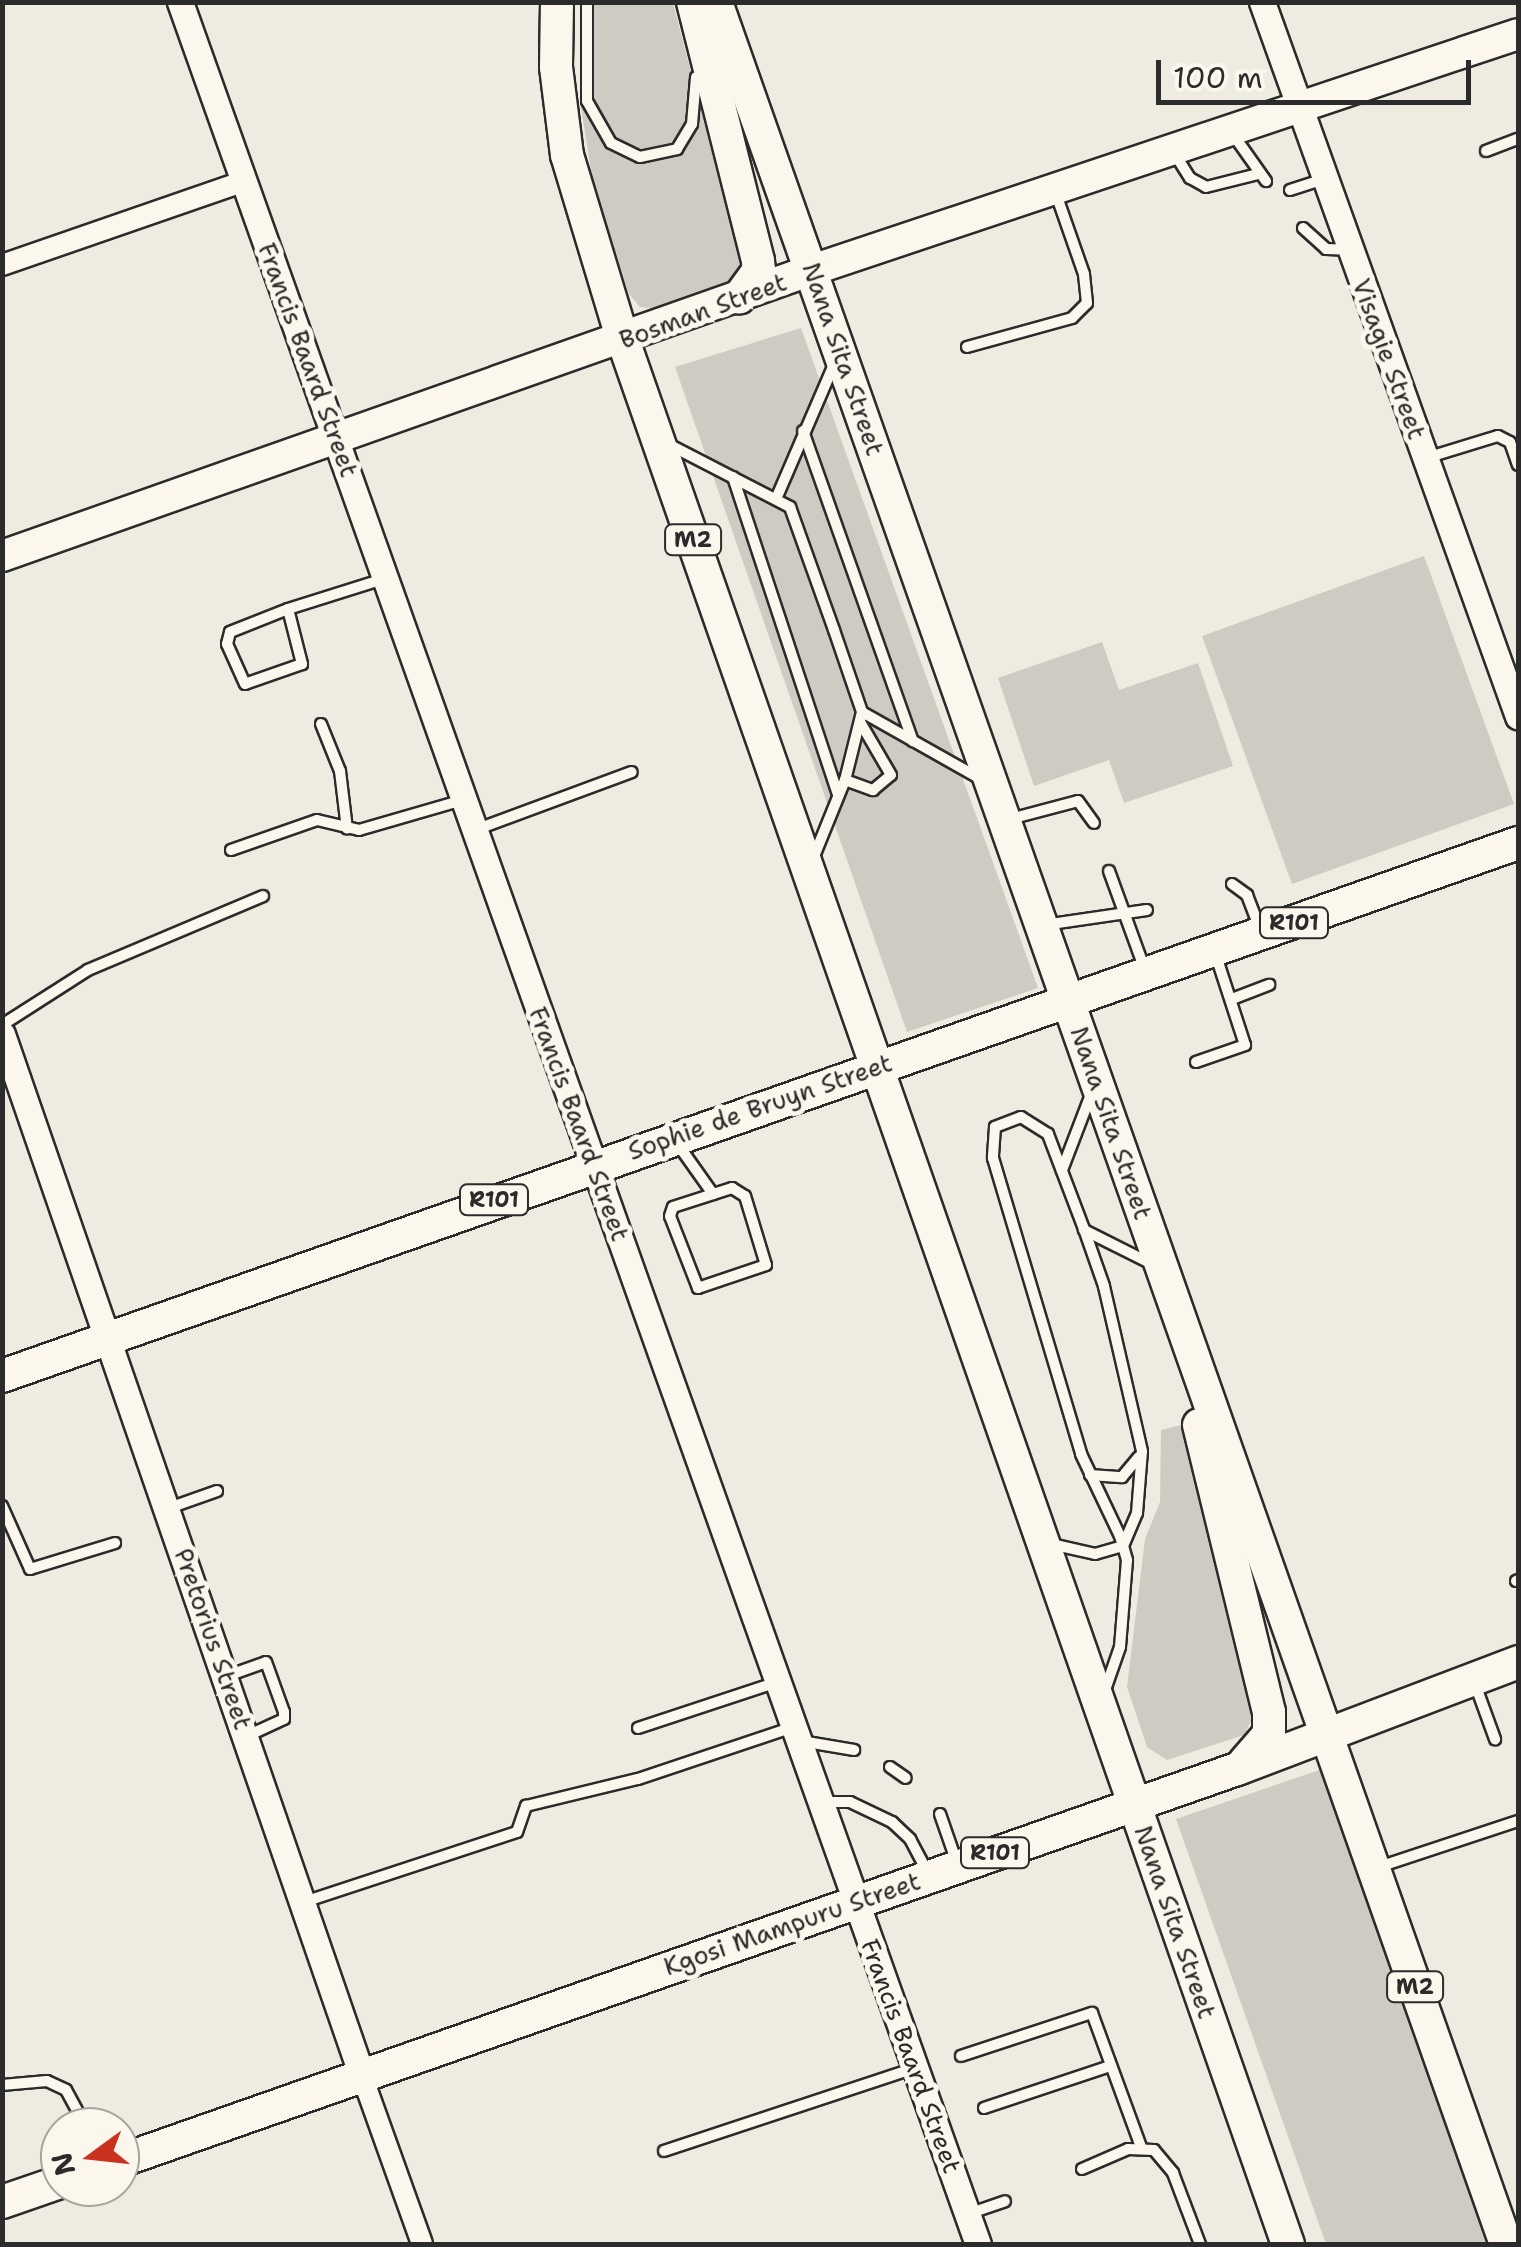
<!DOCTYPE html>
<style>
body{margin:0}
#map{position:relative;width:1521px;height:2247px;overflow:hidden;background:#eeebe0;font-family:"Shantell Sans",sans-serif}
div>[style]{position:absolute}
.green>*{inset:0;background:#cecbc2}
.roads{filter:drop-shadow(2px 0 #2b2b2b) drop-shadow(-2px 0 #2b2b2b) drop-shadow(0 2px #2b2b2b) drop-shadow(0 -2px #2b2b2b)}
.service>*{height:10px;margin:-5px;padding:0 5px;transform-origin:5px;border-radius:5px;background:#fbf7ec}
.minor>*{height:20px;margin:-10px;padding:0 10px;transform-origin:10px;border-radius:10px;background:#fbf7ec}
.tertiary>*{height:25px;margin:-12.5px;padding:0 12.5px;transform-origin:12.5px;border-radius:12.5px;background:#fbf7ec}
.secondary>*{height:30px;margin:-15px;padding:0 15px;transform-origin:15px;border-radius:15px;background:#fbf7ec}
.primary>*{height:32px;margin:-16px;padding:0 16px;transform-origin:16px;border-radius:16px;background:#fbf7ec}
span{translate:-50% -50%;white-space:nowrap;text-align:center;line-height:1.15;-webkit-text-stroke:10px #fbf7ec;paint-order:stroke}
.shield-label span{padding:2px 8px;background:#fbf7ec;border:2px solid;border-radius:8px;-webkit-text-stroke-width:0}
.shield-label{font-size:22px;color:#2b2b2b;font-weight:700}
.street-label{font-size:25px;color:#2b2b2b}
.frame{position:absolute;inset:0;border:5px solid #2b2b2b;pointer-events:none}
.north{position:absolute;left:40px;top:2107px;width:100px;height:100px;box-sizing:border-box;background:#fbf7ec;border:2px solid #a8a59f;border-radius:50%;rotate:255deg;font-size:28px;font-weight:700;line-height:40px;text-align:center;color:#2b2b2b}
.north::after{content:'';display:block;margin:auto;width:35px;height:45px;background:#c8321e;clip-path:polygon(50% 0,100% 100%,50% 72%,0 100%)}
.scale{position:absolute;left:1156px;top:60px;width:315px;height:45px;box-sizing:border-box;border:5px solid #2b2b2b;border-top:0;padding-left:12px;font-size:30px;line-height:35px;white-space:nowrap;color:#2b2b2b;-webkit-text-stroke:8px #fbf7ec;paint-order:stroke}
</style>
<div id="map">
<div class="green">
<i style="clip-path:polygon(581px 3px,673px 3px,742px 268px,733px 284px,660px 309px,640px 307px,629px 294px,592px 177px,581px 107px)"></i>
<i style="clip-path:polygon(801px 328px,1038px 988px,907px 1032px,675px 367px)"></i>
<i style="clip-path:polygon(1424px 556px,1514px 804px,1292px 884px,1202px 636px)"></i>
<i style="clip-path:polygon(1102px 642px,1119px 690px,1198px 663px,1233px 766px,1124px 803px,1109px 760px,1034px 786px,998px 678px)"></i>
<i style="clip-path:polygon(1189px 1423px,1254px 1715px,1244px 1735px,1167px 1760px,1147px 1747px,1127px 1687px,1145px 1539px,1160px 1502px,1161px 1430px)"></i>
<i style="clip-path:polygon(1325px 1768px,1489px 2244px,1326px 2244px,1176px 1819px)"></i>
</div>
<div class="roads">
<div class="service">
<i style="left:587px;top:2px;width:99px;rotate:90deg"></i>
<i style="left:587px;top:101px;width:48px;rotate:60.3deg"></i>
<i style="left:611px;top:143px;width:32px;rotate:26deg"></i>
<i style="left:640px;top:157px;width:38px;rotate:-12deg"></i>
<i style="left:677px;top:149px;width:29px;rotate:-59deg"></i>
<i style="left:692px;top:124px;width:47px;rotate:-85.1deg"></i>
<i style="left:1232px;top:133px;width:59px;rotate:54.7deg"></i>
<i style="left:1173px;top:151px;width:32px;rotate:58deg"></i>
<i style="left:1190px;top:178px;width:18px;rotate:29deg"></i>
<i style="left:1206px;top:187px;width:54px;rotate:-14deg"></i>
<i style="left:1486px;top:151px;width:34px;rotate:-21deg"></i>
<i style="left:1290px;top:190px;width:35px;rotate:-18deg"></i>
<i style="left:1303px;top:228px;width:31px;rotate:42deg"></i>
<i style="left:1326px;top:249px;width:23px;rotate:2deg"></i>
<i style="left:967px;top:347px;width:109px;rotate:-15.4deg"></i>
<i style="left:1072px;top:318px;width:21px;rotate:-45deg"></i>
<i style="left:1087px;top:303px;width:29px;rotate:-96deg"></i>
<i style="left:1084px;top:274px;width:88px;rotate:-109.3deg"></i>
<i style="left:803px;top:431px;width:329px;rotate:70.5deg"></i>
<i style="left:670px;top:445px;width:135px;rotate:27.3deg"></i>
<i style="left:790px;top:507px;width:131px;rotate:70.3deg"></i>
<i style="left:834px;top:630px;width:87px;rotate:71.1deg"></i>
<i style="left:862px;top:712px;width:70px;rotate:104deg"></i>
<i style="left:845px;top:780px;width:85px;rotate:112.1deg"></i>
<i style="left:1426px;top:458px;width:75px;rotate:-17deg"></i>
<i style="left:1498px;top:436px;width:13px;rotate:27deg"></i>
<i style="left:1510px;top:442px;width:24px;rotate:71deg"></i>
<i style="left:733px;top:477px;width:335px;rotate:71.7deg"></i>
<i style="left:776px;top:499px;width:149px;rotate:-66.7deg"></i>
<i style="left:288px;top:609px;width:57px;rotate:75.7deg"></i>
<i style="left:302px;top:664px;width:60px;rotate:160.7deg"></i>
<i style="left:245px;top:684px;width:44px;rotate:-114.2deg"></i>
<i style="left:227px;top:644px;width:12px;rotate:-76deg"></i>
<i style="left:230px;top:632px;width:62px;rotate:-21.6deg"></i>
<i style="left:288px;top:609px;width:100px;rotate:-17.5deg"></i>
<i style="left:862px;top:712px;width:134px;rotate:29.4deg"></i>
<i style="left:321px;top:724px;width:51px;rotate:68deg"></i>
<i style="left:340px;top:771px;width:58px;rotate:83.1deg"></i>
<i style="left:845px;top:780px;width:30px;rotate:20deg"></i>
<i style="left:873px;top:790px;width:23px;rotate:-40deg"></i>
<i style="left:891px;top:775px;width:61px;rotate:-120.3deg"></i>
<i style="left:1010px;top:819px;width:70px;rotate:-14.8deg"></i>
<i style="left:1078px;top:801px;width:27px;rotate:54deg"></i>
<i style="left:475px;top:830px;width:167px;rotate:-20.3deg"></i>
<i style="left:231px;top:850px;width:91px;rotate:-19.2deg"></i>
<i style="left:317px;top:820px;width:43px;rotate:13.4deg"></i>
<i style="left:359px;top:830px;width:108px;rotate:-16.1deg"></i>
<i style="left:1109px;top:871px;width:105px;rotate:70deg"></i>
<i style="left:1232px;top:884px;width:19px;rotate:36deg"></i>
<i style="left:1247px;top:895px;width:36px;rotate:69deg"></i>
<i style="left:1044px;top:925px;width:104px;rotate:-8.3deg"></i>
<i style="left:1232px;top:999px;width:40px;rotate:-21deg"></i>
<i style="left:2px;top:1025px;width:102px;rotate:-32.6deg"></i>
<i style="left:88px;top:970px;width:190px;rotate:-22.9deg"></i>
<i style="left:1196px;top:1062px;width:52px;rotate:-19.1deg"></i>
<i style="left:1245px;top:1045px;width:94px;rotate:-108deg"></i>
<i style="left:679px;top:1146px;width:59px;rotate:54.7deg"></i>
<i style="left:1062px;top:1170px;width:84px;rotate:-69deg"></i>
<i style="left:732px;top:1188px;width:15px;rotate:32deg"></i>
<i style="left:745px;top:1196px;width:72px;rotate:73.1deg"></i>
<i style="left:766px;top:1265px;width:72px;rotate:161.3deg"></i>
<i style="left:698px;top:1288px;width:77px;rotate:-111.3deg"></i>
<i style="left:670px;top:1216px;width:9px;rotate:-72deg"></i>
<i style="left:673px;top:1207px;width:62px;rotate:-17.9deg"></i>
<i style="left:1084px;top:1230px;width:74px;rotate:26.6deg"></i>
<i style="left:1090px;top:1475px;width:32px;rotate:4deg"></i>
<i style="left:1122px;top:1477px;width:26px;rotate:-50deg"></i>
<i style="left:2px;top:1506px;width:69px;rotate:66deg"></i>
<i style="left:30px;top:1569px;width:89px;rotate:-17deg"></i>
<i style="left:169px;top:1508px;width:51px;rotate:-19.5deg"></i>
<i style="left:1051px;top:1544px;width:45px;rotate:12.8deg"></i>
<i style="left:1095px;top:1554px;width:29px;rotate:-16deg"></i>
<i style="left:1123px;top:1546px;width:36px;rotate:-67deg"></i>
<i style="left:1137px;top:1513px;width:62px;rotate:-85.4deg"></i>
<i style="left:1142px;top:1451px;width:169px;rotate:-103deg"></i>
<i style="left:1104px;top:1286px;width:60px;rotate:-109.3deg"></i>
<i style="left:1084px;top:1229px;width:102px;rotate:-110.8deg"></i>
<i style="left:1048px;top:1134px;width:32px;rotate:-148deg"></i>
<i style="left:1021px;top:1117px;width:28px;rotate:159deg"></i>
<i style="left:995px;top:1127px;width:31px;rotate:94deg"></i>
<i style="left:993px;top:1158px;width:309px;rotate:73.4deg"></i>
<i style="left:1081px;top:1454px;width:91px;rotate:64.6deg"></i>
<i style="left:1120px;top:1536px;width:10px;rotate:73deg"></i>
<i style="left:1123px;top:1546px;width:15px;rotate:74deg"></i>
<i style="left:1127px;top:1560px;width:87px;rotate:94.6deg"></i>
<i style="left:1120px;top:1647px;width:46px;rotate:109.2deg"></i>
<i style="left:1516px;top:1581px;width:2px;rotate:-27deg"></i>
<i style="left:227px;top:1676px;width:41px;rotate:-19.7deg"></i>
<i style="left:266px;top:1662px;width:53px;rotate:70.2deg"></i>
<i style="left:284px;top:1712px;width:7px;rotate:90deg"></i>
<i style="left:284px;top:1719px;width:41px;rotate:155.3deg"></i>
<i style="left:1475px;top:1684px;width:59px;rotate:70deg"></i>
<i style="left:638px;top:1728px;width:146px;rotate:-18.3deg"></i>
<i style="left:801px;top:1741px;width:54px;rotate:9.6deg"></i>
<i style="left:890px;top:1767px;width:19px;rotate:35deg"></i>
<i style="left:820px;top:1802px;width:30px"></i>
<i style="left:850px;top:1802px;width:47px;rotate:25.5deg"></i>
<i style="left:892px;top:1822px;width:25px;rotate:43deg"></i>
<i style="left:910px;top:1839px;width:36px;rotate:62deg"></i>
<i style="left:940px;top:1814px;width:49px;rotate:70.8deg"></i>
<i style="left:1379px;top:1867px;width:146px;rotate:-18.3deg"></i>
<i style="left:304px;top:1902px;width:224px;rotate:-18.2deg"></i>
<i style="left:517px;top:1832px;width:28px;rotate:-71deg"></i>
<i style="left:526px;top:1806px;width:115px;rotate:-13.6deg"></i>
<i style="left:638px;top:1779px;width:163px;rotate:-18.5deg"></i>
<i style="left:961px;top:2056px;width:138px;rotate:-18.2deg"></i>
<i style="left:1092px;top:2013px;width:143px;rotate:69.9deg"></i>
<i style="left:2px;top:2085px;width:45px;rotate:-5.1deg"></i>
<i style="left:47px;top:2081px;width:21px;rotate:25deg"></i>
<i style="left:66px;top:2090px;width:42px;rotate:61.6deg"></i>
<i style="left:984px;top:2108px;width:133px;rotate:-18.4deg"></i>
<i style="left:664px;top:2151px;width:264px;rotate:-18.3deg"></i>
<i style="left:1082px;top:2169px;width:50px;rotate:-23.5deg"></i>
<i style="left:1128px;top:2149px;width:26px;rotate:2deg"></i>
<i style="left:1154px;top:2150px;width:30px;rotate:50deg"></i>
<i style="left:1173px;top:2173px;width:76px;rotate:69.2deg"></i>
<i style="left:968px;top:2214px;width:39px;rotate:-19deg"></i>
</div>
<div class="minor">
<i style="left:2px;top:265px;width:256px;rotate:-19.1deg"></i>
<i style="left:362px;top:2076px;width:178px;rotate:70.3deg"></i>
</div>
<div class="tertiary">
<i style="left:180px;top:2px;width:2380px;rotate:70.41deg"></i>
<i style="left:1262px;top:2px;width:759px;rotate:70.28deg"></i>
<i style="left:2px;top:1034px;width:1102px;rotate:70.94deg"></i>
</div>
<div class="secondary">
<i style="left:2px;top:556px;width:859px;rotate:-19.45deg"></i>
<i style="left:812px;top:270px;width:744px;rotate:-18.48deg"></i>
</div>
<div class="primary">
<i style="left:557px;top:2px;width:65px;rotate:90.9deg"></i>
<i style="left:556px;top:67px;width:89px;rotate:82.9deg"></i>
<i style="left:567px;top:155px;width:193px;rotate:73.2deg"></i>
<i style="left:623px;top:340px;width:2017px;rotate:70.75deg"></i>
<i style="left:693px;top:2px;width:267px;rotate:75.9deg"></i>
<i style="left:758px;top:261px;width:9px;rotate:84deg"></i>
<i style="left:759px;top:270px;width:34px;rotate:126deg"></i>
<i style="left:716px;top:2px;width:2377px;rotate:70.59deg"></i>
<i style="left:2px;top:1376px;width:1607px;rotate:-19.37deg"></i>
<i style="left:1199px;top:1425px;width:295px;rotate:76.3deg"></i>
<i style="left:1269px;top:1712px;width:22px;rotate:90deg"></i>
<i style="left:1269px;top:1734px;width:38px;rotate:131deg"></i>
<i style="left:120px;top:2161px;width:1184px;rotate:-19.34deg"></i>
<i style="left:1237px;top:1769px;width:301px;rotate:-20.8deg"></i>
<i style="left:2px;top:2202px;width:61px;rotate:-19deg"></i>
</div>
</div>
<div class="shield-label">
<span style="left:693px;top:540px">M2</span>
<span style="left:1294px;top:923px">R101</span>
<span style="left:494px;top:1200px">R101</span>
<span style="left:995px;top:1853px">R101</span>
<span style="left:1415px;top:1987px">M2</span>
</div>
<div class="street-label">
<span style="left:703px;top:311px;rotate:-20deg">Bosman Street</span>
<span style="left:843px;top:359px;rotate:71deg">Nana Sita Street</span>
<span style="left:1389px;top:359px;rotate:70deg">Visagie Street</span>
<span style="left:308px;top:360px;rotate:70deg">Francis Baard Street</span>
<span style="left:760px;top:1107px;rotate:-19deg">Sophie de Bruyn Street</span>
<span style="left:1111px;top:1123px;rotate:71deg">Nana Sita Street</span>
<span style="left:579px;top:1124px;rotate:70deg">Francis Baard Street</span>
<span style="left:213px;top:1639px;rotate:71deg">Pretorius Street</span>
<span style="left:1175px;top:1922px;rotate:71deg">Nana Sita Street</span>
<span style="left:792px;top:1924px;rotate:-19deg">Kgosi Mampuru Street</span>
<span style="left:911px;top:2056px;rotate:70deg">Francis Baard Street</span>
</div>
<div class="frame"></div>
<div class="north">N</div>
<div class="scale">100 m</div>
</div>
